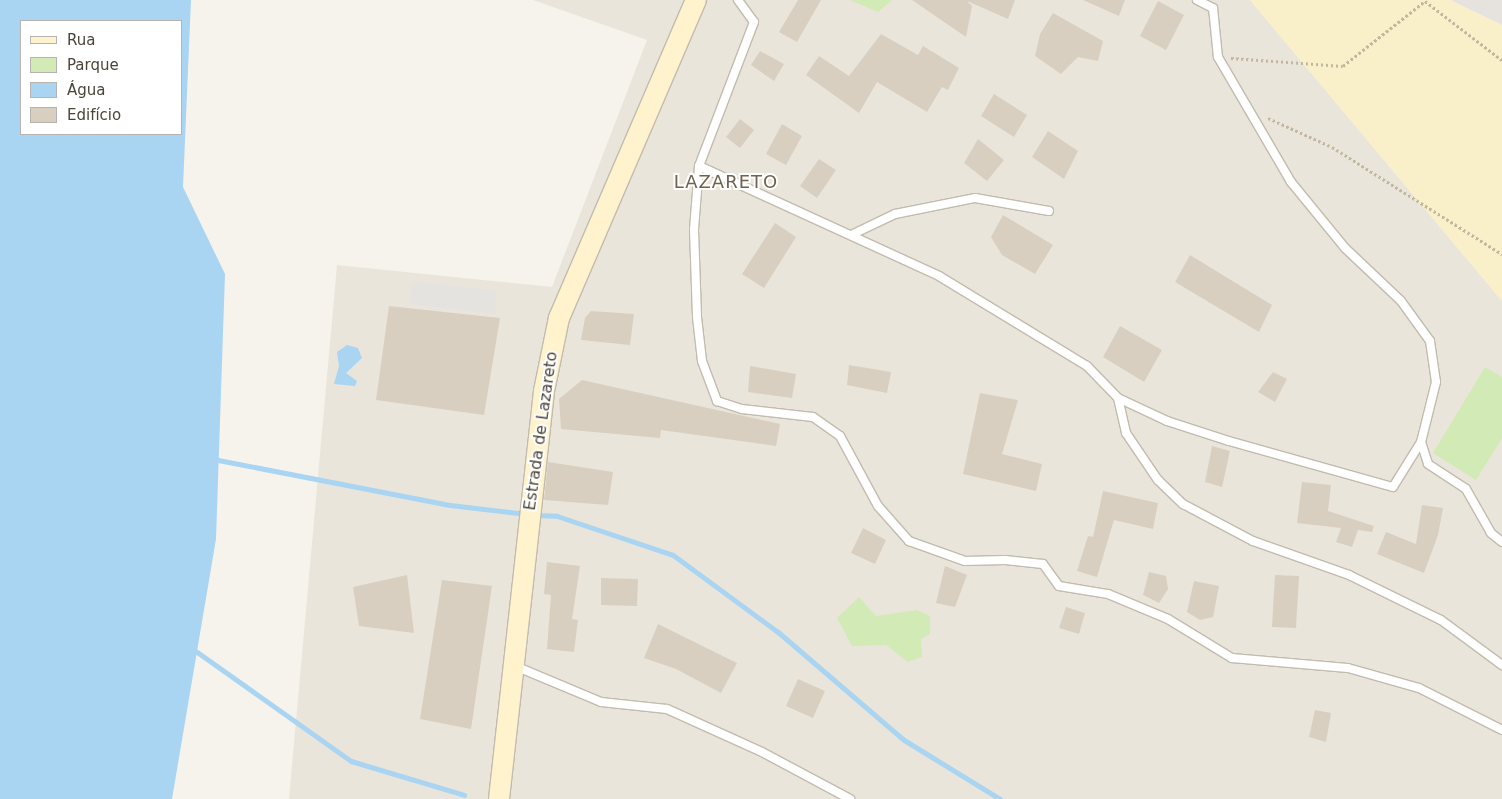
<!DOCTYPE html>
<meta charset="utf-8">
<style>
body{margin:0}
#map{position:relative;width:1502px;height:799px;overflow:hidden;background:#f6f3ec;font-family:"DejaVu Sans",sans-serif}
div>[style]{position:absolute}
.residential>*{inset:0;background:#eae5da}
.industrial>*{inset:0;background:#e6e2dd}
.green>*{inset:0;background:#d2eab5}
.sand>*{inset:0;background:#f9efc9}
.parking>*{inset:0;background:#e5e3e0}
.water>*{inset:0;background:#a9d4f2}
.stream>*{height:5px;margin:-2.5px;padding:0 2.5px;transform-origin:2.5px;border-radius:2.5px;background:#a9d4f2}
.building>*{inset:0;background:#d8cfc1}
.path>*{height:3px;margin-top:-1.5px;transform-origin:0;background:repeating-linear-gradient(90deg,#c4b79f 0 2.5px,transparent 0 5px)}
.roads{filter:drop-shadow(1px 0 #c2bbae) drop-shadow(-1px 0 #c2bbae) drop-shadow(0 1px #c2bbae) drop-shadow(0 -1px #c2bbae)}
.lane>*{height:8px;margin:-4px;padding:0 4px;transform-origin:4px;border-radius:4px;background:#fff}
.secondary>*{height:20px;margin:-10px;padding:0 10px;transform-origin:10px;border-radius:10px;background:#fff3cd}
span{translate:-50% -50%;white-space:nowrap;text-align:center;line-height:1.15;-webkit-text-stroke:4px #fff;paint-order:stroke}
.street-label{font-size:16px;color:#4b4439}
.neighbourhood-label{font-size:18px;color:#6e6250;letter-spacing:1px}
.legend{position:absolute;left:20px;top:20px;width:162px;height:115px;box-sizing:border-box;background:#fff;border:1px solid #b7b4b0;margin:0;padding:6px 9px;list-style:none;font-size:15px;color:#4b4439}
.legend li{display:flex;align-items:center;gap:10px;height:25px}
.legend b{width:25px;border:1px solid #b7b4b0}
</style>
<div id="map">
<div class="residential">
<i style="clip-path:polygon(533px 0,1250px 0,1502px 301px,1502px 799px,289px 799px,337px 265px,552px 287px,647px 40px)"></i>
</div>
<div class="industrial">
<i style="clip-path:polygon(1450px 0,1502px 0,1502px 25px)"></i>
</div>
<div class="green">
<i style="clip-path:polygon(850px 0,892px 0,878px 12px)"></i>
<i style="clip-path:polygon(1485px 367px,1502px 377px,1502px 438px,1476px 480px,1433px 453px)"></i>
<i style="clip-path:polygon(859px 597px,876px 616px,917px 610px,930px 616px,930px 634px,921px 639px,922px 657px,908px 662px,886px 645px,852px 646px,837px 618px)"></i>
</div>
<div class="sand">
<i style="clip-path:polygon(1250px 0,1450px 0,1502px 25px,1502px 301px)"></i>
</div>
<div class="parking">
<i style="clip-path:polygon(413px 281px,497px 291px,495px 314px,408px 304px)"></i>
</div>
<div class="water">
<i style="clip-path:polygon(evenodd,0 0,191px 0,183px 187px,225px 274px,216px 539px,172px 799px,0 799px,0 0,181px 21px,181px 134px,21px 134px,21px 21px,181px 21px)"></i>
<i style="clip-path:polygon(347px 345px,358px 348px,362px 358px,346px 373px,357px 381px,355px 386px,334px 384px,339px 366px,337px 352px)"></i>
</div>
<div class="stream">
<i style="left:218px;top:460px;width:236px;rotate:11deg"></i>
<i style="left:450px;top:505px;width:76px;rotate:6.8deg"></i>
<i style="left:533px;top:515px;width:24px;rotate:2deg"></i>
<i style="left:557px;top:516px;width:122px;rotate:18.6deg"></i>
<i style="left:673px;top:555px;width:130px;rotate:36.3deg"></i>
<i style="left:778px;top:632px;width:166px;rotate:40.6deg"></i>
<i style="left:904px;top:740px;width:113px;rotate:31.6deg"></i>
<i style="left:197px;top:652px;width:189px;rotate:35.3deg"></i>
<i style="left:351px;top:761px;width:118px;rotate:16.7deg"></i>
</div>
<div class="building">
<i style="clip-path:polygon(798px 0,821px 0,797px 42px,779px 32px)"></i>
<i style="clip-path:polygon(912px 0,1015px 0,1008px 19px,967px 1px,972px 6px,966px 37px)"></i>
<i style="clip-path:polygon(1083px 0,1125px 0,1119px 16px)"></i>
<i style="clip-path:polygon(1158px 1px,1184px 15px,1166px 50px,1140px 36px)"></i>
<i style="clip-path:polygon(1053px 13px,1103px 41px,1098px 61px,1078px 57px,1061px 74px,1035px 56px,1040px 34px)"></i>
<i style="clip-path:polygon(881px 34px,918px 55px,923px 46px,959px 68px,948px 90px,942px 87px,927px 112px,877px 82px,859px 113px,806px 75px,819px 56px,849px 76px)"></i>
<i style="clip-path:polygon(760px 51px,784px 64px,774px 81px,751px 65px)"></i>
<i style="clip-path:polygon(994px 94px,1027px 115px,1014px 137px,981px 116px)"></i>
<i style="clip-path:polygon(740px 119px,754px 130px,740px 148px,726px 137px)"></i>
<i style="clip-path:polygon(782px 124px,802px 136px,786px 165px,766px 154px)"></i>
<i style="clip-path:polygon(1048px 131px,1078px 151px,1064px 179px,1032px 157px)"></i>
<i style="clip-path:polygon(978px 139px,1004px 160px,987px 181px,964px 163px)"></i>
<i style="clip-path:polygon(819px 159px,836px 170px,817px 198px,800px 186px)"></i>
<i style="clip-path:polygon(1003px 215px,1053px 245px,1035px 274px,1002px 255px,991px 237px)"></i>
<i style="clip-path:polygon(775px 223px,796px 237px,764px 288px,742px 274px)"></i>
<i style="clip-path:polygon(1190px 255px,1272px 305px,1259px 332px,1175px 282px)"></i>
<i style="clip-path:polygon(389px 306px,500px 318px,484px 415px,376px 400px)"></i>
<i style="clip-path:polygon(591px 311px,634px 314px,630px 345px,581px 340px,585px 318px)"></i>
<i style="clip-path:polygon(1120px 326px,1162px 350px,1144px 382px,1103px 357px)"></i>
<i style="clip-path:polygon(849px 365px,891px 372px,887px 393px,847px 385px)"></i>
<i style="clip-path:polygon(750px 366px,796px 374px,792px 398px,748px 392px)"></i>
<i style="clip-path:polygon(1273px 372px,1287px 379px,1275px 402px,1258px 392px)"></i>
<i style="clip-path:polygon(582px 380px,780px 424px,776px 446px,661px 430px,660px 438px,561px 429px,559px 399px)"></i>
<i style="clip-path:polygon(980px 393px,1018px 400px,1002px 454px,1042px 464px,1036px 491px,963px 474px)"></i>
<i style="clip-path:polygon(1212px 446px,1230px 451px,1222px 487px,1205px 482px)"></i>
<i style="clip-path:polygon(548px 462px,613px 472px,608px 505px,544px 500px)"></i>
<i style="clip-path:polygon(1302px 482px,1331px 485px,1328px 511px,1374px 526px,1372px 532px,1358px 530px,1352px 547px,1336px 542px,1341px 528px,1297px 523px)"></i>
<i style="clip-path:polygon(1103px 491px,1158px 503px,1153px 529px,1114px 520px,1097px 577px,1077px 571px,1088px 536px,1093px 537px)"></i>
<i style="clip-path:polygon(1422px 505px,1443px 508px,1438px 535px,1424px 573px,1377px 554px,1386px 532px,1416px 544px)"></i>
<i style="clip-path:polygon(863px 528px,886px 540px,875px 564px,851px 553px)"></i>
<i style="clip-path:polygon(547px 562px,580px 566px,572px 619px,578px 620px,574px 652px,547px 649px,551px 595px,544px 594px)"></i>
<i style="clip-path:polygon(945px 566px,967px 575px,955px 607px,936px 603px)"></i>
<i style="clip-path:polygon(1149px 572px,1166px 576px,1168px 589px,1159px 603px,1143px 595px)"></i>
<i style="clip-path:polygon(407px 575px,414px 633px,359px 626px,353px 587px)"></i>
<i style="clip-path:polygon(1275px 575px,1299px 576px,1296px 628px,1272px 627px)"></i>
<i style="clip-path:polygon(601px 578px,638px 579px,637px 606px,601px 605px)"></i>
<i style="clip-path:polygon(442px 580px,492px 586px,471px 729px,420px 719px)"></i>
<i style="clip-path:polygon(1194px 581px,1219px 586px,1213px 617px,1200px 620px,1187px 612px)"></i>
<i style="clip-path:polygon(1066px 607px,1085px 613px,1079px 634px,1059px 628px)"></i>
<i style="clip-path:polygon(658px 624px,737px 663px,721px 693px,676px 669px,644px 658px)"></i>
<i style="clip-path:polygon(798px 679px,825px 691px,813px 718px,786px 706px)"></i>
<i style="clip-path:polygon(1315px 710px,1331px 713px,1326px 742px,1309px 737px)"></i>
</div>
<div class="path">
<i style="left:1231px;top:58px;width:112px;rotate:4.1deg"></i>
<i style="left:1343px;top:66px;width:105px;rotate:-38.4deg"></i>
<i style="left:1425px;top:1px;width:97px;rotate:37.5deg"></i>
<i style="left:1268px;top:118px;width:70px;rotate:24.4deg"></i>
<i style="left:1332px;top:147px;width:201px;rotate:32.2deg"></i>
</div>
<div class="roads">
<div class="lane">
<i style="left:738px;top:0;width:27px;rotate:54deg"></i>
<i style="left:754px;top:22px;width:154px;rotate:110.9deg"></i>
<i style="left:699px;top:166px;width:264px;rotate:24.6deg"></i>
<i style="left:939px;top:276px;width:173px;rotate:31.3deg"></i>
<i style="left:1087px;top:366px;width:45px;rotate:45.9deg"></i>
<i style="left:1118px;top:398px;width:36px;rotate:77deg"></i>
<i style="left:1126px;top:433px;width:57px;rotate:55.8deg"></i>
<i style="left:1158px;top:480px;width:35px;rotate:44deg"></i>
<i style="left:1183px;top:504px;width:79px;rotate:27.9deg"></i>
<i style="left:1253px;top:541px;width:102px;rotate:19.5deg"></i>
<i style="left:1349px;top:575px;width:102px;rotate:26.1deg"></i>
<i style="left:1441px;top:620px;width:76px;rotate:36.4deg"></i>
<i style="left:1197px;top:0;width:18px;rotate:27deg"></i>
<i style="left:1213px;top:8px;width:49px;rotate:84.2deg"></i>
<i style="left:1218px;top:57px;width:145px;rotate:59.7deg"></i>
<i style="left:1291px;top:182px;width:85px;rotate:50.7deg"></i>
<i style="left:1345px;top:248px;width:77px;rotate:43.4deg"></i>
<i style="left:1401px;top:301px;width:49px;rotate:54.1deg"></i>
<i style="left:1430px;top:341px;width:41px;rotate:81.7deg"></i>
<i style="left:1436px;top:382px;width:62px;rotate:104deg"></i>
<i style="left:1421px;top:442px;width:23px;rotate:72deg"></i>
<i style="left:1428px;top:464px;width:45px;rotate:33.3deg"></i>
<i style="left:1466px;top:489px;width:51px;rotate:60.4deg"></i>
<i style="left:1491px;top:533px;width:14px;rotate:39deg"></i>
<i style="left:699px;top:166px;width:64px;rotate:94.5deg"></i>
<i style="left:694px;top:230px;width:87px;rotate:88deg"></i>
<i style="left:697px;top:317px;width:44px;rotate:83.5deg"></i>
<i style="left:702px;top:361px;width:43px;rotate:69.4deg"></i>
<i style="left:717px;top:401px;width:26px;rotate:18deg"></i>
<i style="left:742px;top:409px;width:71px;rotate:6.4deg"></i>
<i style="left:813px;top:417px;width:33px;rotate:35deg"></i>
<i style="left:840px;top:436px;width:80px;rotate:61.5deg"></i>
<i style="left:878px;top:506px;width:47px;rotate:48.5deg"></i>
<i style="left:909px;top:541px;width:59px;rotate:19.7deg"></i>
<i style="left:965px;top:561px;width:40px;rotate:-1.4deg"></i>
<i style="left:1005px;top:560px;width:38px;rotate:6deg"></i>
<i style="left:1043px;top:564px;width:27px;rotate:54deg"></i>
<i style="left:1059px;top:586px;width:50px;rotate:9.3deg"></i>
<i style="left:1108px;top:594px;width:65px;rotate:22.6deg"></i>
<i style="left:1168px;top:619px;width:75px;rotate:31.4deg"></i>
<i style="left:1232px;top:658px;width:116px;rotate:4.9deg"></i>
<i style="left:1348px;top:668px;width:74px;rotate:15.7deg"></i>
<i style="left:1419px;top:688px;width:93px;rotate:26.8deg"></i>
<i style="left:851px;top:235px;width:49px;rotate:-25.5deg"></i>
<i style="left:895px;top:214px;width:82px;rotate:-11.3deg"></i>
<i style="left:975px;top:198px;width:75px;rotate:10deg"></i>
<i style="left:1118px;top:398px;width:54px;rotate:25.1deg"></i>
<i style="left:1167px;top:421px;width:65px;rotate:17.9deg"></i>
<i style="left:1229px;top:441px;width:170px;rotate:15.7deg"></i>
<i style="left:1393px;top:487px;width:53px;rotate:-58.1deg"></i>
<i style="left:515px;top:666px;width:93px;rotate:22.7deg"></i>
<i style="left:601px;top:702px;width:66px;rotate:6.1deg"></i>
<i style="left:667px;top:709px;width:104px;rotate:24.4deg"></i>
<i style="left:762px;top:752px;width:100px;rotate:28.1deg"></i>
</div>
<div class="secondary">
<i style="left:499px;top:799px;width:410px;rotate:-83.7deg"></i>
<i style="left:544px;top:391px;width:75px;rotate:-78.4deg"></i>
<i style="left:559px;top:318px;width:346px;rotate:-66.7deg"></i>
</div>
</div>
<div class="street-label">
<span style="left:541px;top:431px;rotate:-82deg">Estrada de Lazareto</span>
</div>
<div class="neighbourhood-label">
<span style="left:726px;top:182px">LAZARETO</span>
</div>
<ul class="legend">
<li><b style="height:6px;background:#fff3cd"></b>Rua</li>
<li><b style="height:14px;background:#d2eab5"></b>Parque</li>
<li><b style="height:14px;background:#a9d4f2"></b>Água</li>
<li><b style="height:14px;background:#d8cfc1"></b>Edifício</li>
</ul>
</div>
